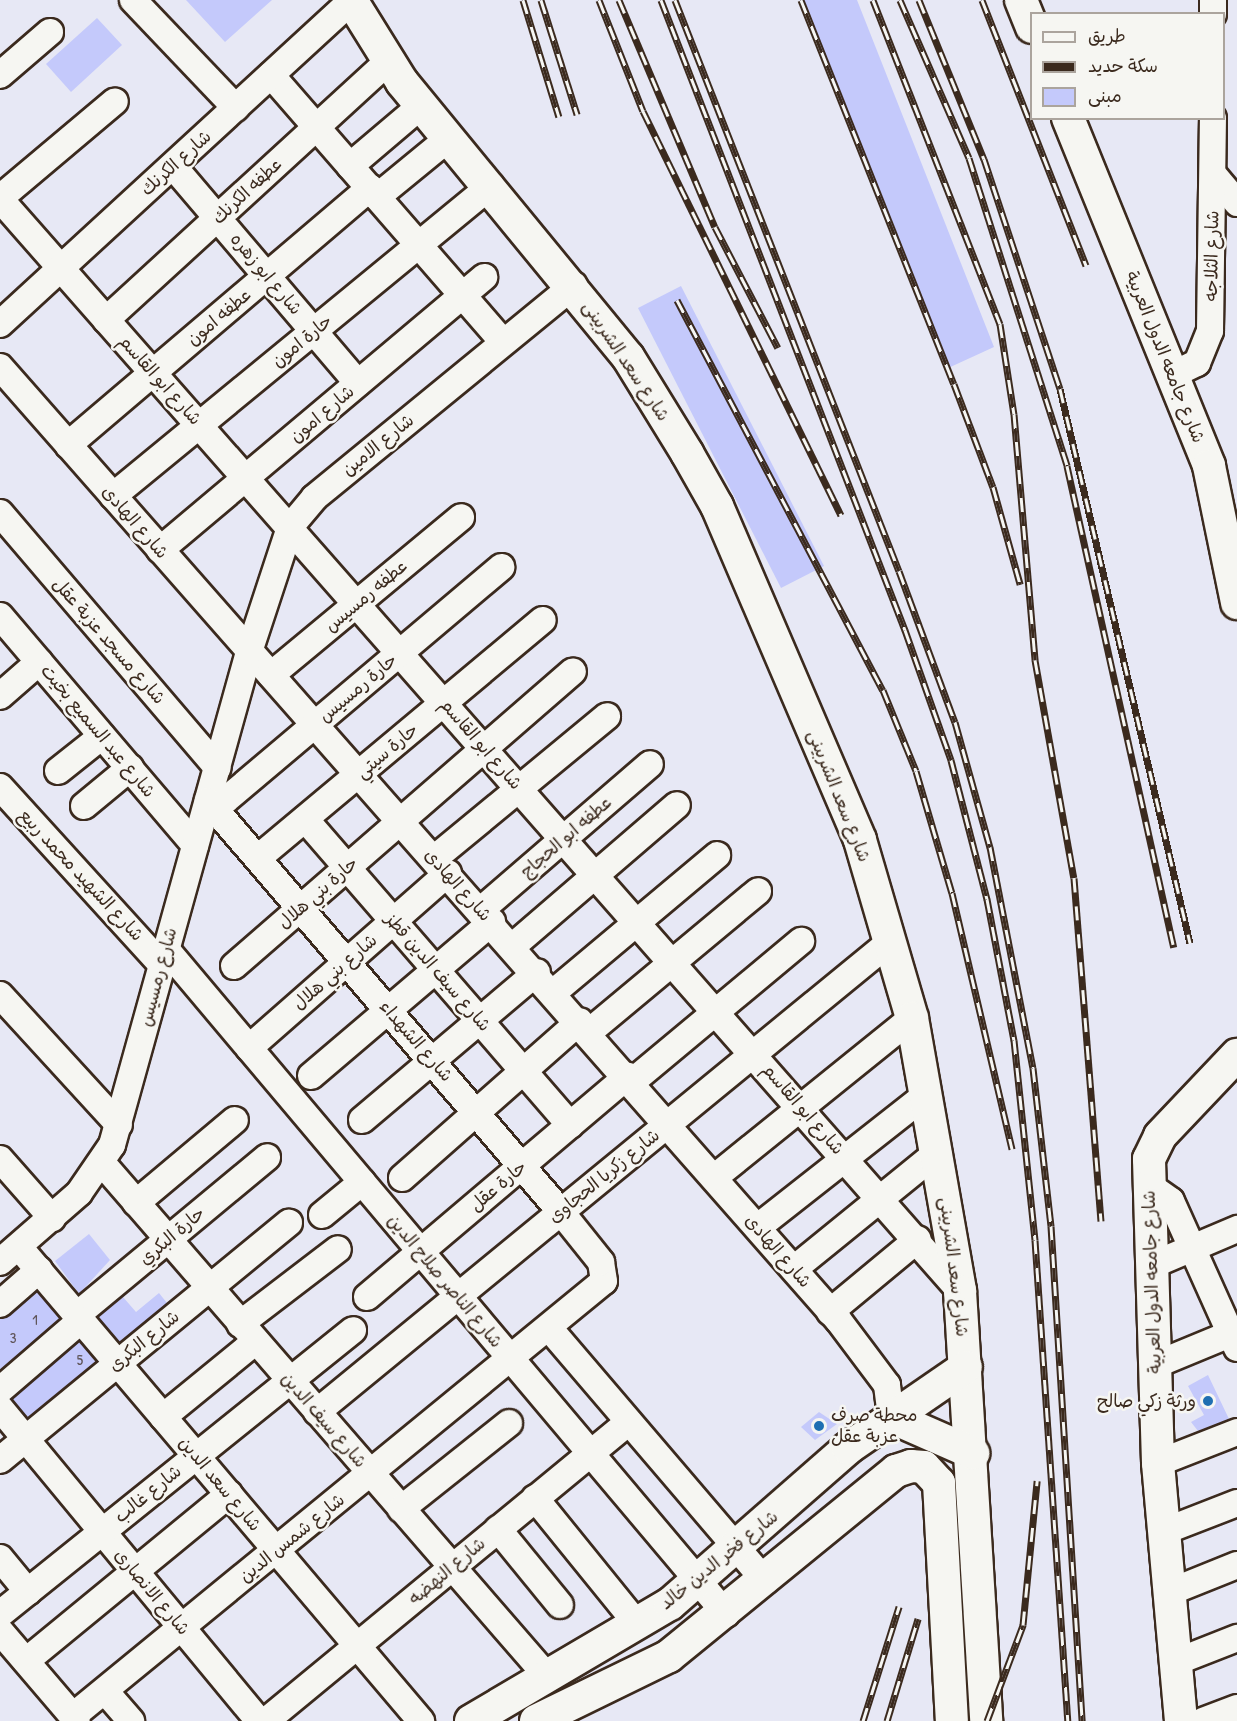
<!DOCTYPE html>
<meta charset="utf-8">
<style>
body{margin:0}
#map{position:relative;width:1237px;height:1721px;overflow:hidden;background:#e7e8f5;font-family:"Patrick Hand","Playpen Sans Arabic",sans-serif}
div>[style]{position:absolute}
.building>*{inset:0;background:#c4c9fb}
.roads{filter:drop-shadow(2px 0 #3b2a1e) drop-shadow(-2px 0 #3b2a1e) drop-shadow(0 2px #3b2a1e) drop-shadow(0 -2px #3b2a1e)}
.minor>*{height:26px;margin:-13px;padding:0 13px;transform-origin:13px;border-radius:13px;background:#f6f6f2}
.major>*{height:32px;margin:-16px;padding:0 16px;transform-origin:16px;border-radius:16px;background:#f6f6f2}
.rail>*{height:7px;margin-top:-3.5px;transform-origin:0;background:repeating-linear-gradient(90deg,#f6f6f2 0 14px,#3b2a1e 0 28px);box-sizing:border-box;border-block:2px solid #3b2a1e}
.dots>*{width:16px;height:16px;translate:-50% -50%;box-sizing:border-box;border:3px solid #f6f6f2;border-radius:50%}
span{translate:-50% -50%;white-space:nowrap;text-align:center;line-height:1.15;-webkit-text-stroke:5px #f6f6f2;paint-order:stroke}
.number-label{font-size:15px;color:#5d5255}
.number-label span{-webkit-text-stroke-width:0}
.street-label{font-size:18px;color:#3b2a1e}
.poi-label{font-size:18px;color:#3b2a1e}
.right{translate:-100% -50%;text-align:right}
.left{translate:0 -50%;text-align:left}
.legend{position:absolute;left:1030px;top:12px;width:195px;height:108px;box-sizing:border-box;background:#f6f6f2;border:2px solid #aba49d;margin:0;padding:8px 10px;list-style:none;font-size:18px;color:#3b2a1e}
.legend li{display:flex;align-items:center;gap:12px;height:30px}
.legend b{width:30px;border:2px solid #aba49d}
</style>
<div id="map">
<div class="building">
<i style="clip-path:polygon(186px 0,272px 0,225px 42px)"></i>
<i style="clip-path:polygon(803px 0,857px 0,994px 347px,946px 369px)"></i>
<i style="clip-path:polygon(97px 18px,122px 45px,71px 92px,46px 64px)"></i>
<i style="clip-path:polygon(681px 286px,824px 566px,781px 588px,638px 308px)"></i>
<i style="clip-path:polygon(89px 1234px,110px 1260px,79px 1294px,55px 1261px)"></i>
<i style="clip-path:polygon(37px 1292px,60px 1318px,0 1370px,0 1319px)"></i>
<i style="clip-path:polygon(159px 1293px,167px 1303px,120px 1342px,98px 1317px,123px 1297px,136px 1312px)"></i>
<i style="clip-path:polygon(79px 1341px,96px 1362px,28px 1418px,12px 1399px)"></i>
<i style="clip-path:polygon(1208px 1375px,1229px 1419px,1198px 1431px,1191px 1422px,1204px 1415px,1188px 1386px)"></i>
<i style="clip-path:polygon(819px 1412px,837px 1424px,815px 1440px,801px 1427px)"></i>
</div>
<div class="roads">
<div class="minor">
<i style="left:133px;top:0;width:149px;rotate:46.4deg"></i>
<i style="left:1213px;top:14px;width:14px;rotate:-90deg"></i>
<i style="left:0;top:75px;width:66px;rotate:-40.7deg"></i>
<i style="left:271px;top:75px;width:354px;rotate:49deg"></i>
<i style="left:173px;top:166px;width:285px;rotate:49.6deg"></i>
<i style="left:350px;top:166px;width:94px;rotate:-40.3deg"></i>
<i style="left:1213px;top:174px;width:38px;rotate:50deg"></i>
<i style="left:377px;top:197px;width:94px;rotate:-39.4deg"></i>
<i style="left:0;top:198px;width:150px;rotate:-40.1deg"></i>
<i style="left:0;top:199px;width:1454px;rotate:48.68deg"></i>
<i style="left:106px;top:320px;width:382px;rotate:-42.5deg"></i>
<i style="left:0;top:324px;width:477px;rotate:-42.6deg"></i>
<i style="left:0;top:367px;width:1270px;rotate:48.67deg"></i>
<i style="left:839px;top:1321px;width:80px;rotate:53.1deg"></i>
<i style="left:887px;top:1385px;width:32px;rotate:83deg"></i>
<i style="left:1172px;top:375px;width:28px;rotate:-26deg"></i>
<i style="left:1197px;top:363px;width:35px;rotate:-68deg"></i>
<i style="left:1210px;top:331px;width:213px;rotate:-89.2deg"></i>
<i style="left:68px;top:445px;width:397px;rotate:-40.4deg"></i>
<i style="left:113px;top:496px;width:489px;rotate:-39.4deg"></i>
<i style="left:0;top:513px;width:335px;rotate:49.5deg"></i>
<i style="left:160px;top:550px;width:424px;rotate:-40.1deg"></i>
<i style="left:0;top:616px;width:301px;rotate:49.6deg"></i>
<i style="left:271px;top:675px;width:247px;rotate:-39.7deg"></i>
<i style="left:0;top:696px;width:52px;rotate:-41.1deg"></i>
<i style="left:58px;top:771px;width:56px;rotate:-38.5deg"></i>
<i style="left:0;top:787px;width:239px;rotate:47.7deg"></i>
<i style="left:84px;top:806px;width:60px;rotate:-39.6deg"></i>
<i style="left:215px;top:809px;width:375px;rotate:-40.2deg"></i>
<i style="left:305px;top:819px;width:405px;rotate:49.1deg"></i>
<i style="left:258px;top:858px;width:371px;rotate:-39.9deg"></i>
<i style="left:435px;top:858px;width:223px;rotate:-39.5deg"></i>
<i style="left:481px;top:910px;width:223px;rotate:-40.8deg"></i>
<i style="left:513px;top:946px;width:216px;rotate:-40.7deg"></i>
<i style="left:165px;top:948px;width:871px;rotate:49.89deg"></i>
<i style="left:234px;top:966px;width:449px;rotate:-41deg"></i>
<i style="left:554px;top:992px;width:213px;rotate:-40deg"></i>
<i style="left:0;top:995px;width:176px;rotate:47.5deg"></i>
<i style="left:589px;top:1032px;width:220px;rotate:-39.8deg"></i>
<i style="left:249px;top:1048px;width:265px;rotate:-41.3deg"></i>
<i style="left:311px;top:1076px;width:238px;rotate:-40.4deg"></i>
<i style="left:633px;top:1081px;width:219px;rotate:-39.8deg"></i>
<i style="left:362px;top:1120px;width:229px;rotate:-40.2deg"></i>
<i style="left:0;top:1159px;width:79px;rotate:48.6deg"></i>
<i style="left:103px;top:1164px;width:676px;rotate:49.08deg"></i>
<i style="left:715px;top:1177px;width:253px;rotate:-38.9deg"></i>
<i style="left:402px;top:1178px;width:237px;rotate:-41.4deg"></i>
<i style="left:1147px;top:1184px;width:29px;rotate:35deg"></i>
<i style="left:1171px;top:1201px;width:161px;rotate:65.8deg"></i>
<i style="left:136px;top:1203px;width:129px;rotate:-40deg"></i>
<i style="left:322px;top:1215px;width:52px;rotate:-39.5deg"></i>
<i style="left:758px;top:1227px;width:216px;rotate:-38.2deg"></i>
<i style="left:19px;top:1247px;width:622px;rotate:49.7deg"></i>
<i style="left:0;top:1262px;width:105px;rotate:-41.1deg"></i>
<i style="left:79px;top:1193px;width:58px;rotate:-55.5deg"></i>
<i style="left:112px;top:1145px;width:512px;rotate:-74.47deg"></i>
<i style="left:249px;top:652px;width:132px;rotate:-71.8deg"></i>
<i style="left:290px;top:527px;width:38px;rotate:-50deg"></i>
<i style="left:314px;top:498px;width:336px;rotate:-39.3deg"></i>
<i style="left:1150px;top:1266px;width:95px;rotate:-23deg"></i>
<i style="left:794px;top:1269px;width:186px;rotate:-39.1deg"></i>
<i style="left:367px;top:1297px;width:342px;rotate:-40.3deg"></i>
<i style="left:0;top:1304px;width:52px;rotate:-41.1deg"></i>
<i style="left:830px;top:1312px;width:114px;rotate:-39.7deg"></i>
<i style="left:77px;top:1315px;width:247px;rotate:-39.7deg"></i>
<i style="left:240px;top:1324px;width:123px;rotate:-37.4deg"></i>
<i style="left:549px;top:1328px;width:333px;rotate:49.5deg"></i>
<i style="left:1155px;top:1365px;width:89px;rotate:-22.5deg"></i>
<i style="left:0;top:1390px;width:107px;rotate:-40.8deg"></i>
<i style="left:0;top:1408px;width:406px;rotate:50.4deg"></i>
<i style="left:317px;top:1412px;width:743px;rotate:-39.37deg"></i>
<i style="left:163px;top:1417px;width:120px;rotate:-39.3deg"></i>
<i style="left:0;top:1460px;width:374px;rotate:-39.4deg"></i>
<i style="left:1158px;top:1463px;width:85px;rotate:-21.4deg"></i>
<i style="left:535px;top:1498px;width:162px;rotate:51deg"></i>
<i style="left:401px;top:1509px;width:138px;rotate:-38.5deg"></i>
<i style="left:498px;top:1529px;width:98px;rotate:50.8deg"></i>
<i style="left:1165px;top:1531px;width:77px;rotate:-21.3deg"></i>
<i style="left:0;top:1558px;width:44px;rotate:50.5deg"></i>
<i style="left:1170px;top:1592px;width:72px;rotate:-21.9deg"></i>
<i style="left:0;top:1614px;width:453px;rotate:-38.8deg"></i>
<i style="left:0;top:1631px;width:118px;rotate:49.5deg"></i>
<i style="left:26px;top:1661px;width:263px;rotate:-39.4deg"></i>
<i style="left:1176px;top:1662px;width:66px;rotate:-21.5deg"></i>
<i style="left:105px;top:1691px;width:40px;rotate:49deg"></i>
<i style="left:73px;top:1716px;width:686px;rotate:-39.32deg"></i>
<i style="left:604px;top:1281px;width:19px;rotate:-99deg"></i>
<i style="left:601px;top:1262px;width:64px;rotate:-128.7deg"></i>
<i style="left:561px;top:1212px;width:542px;rotate:-130.66deg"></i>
<i style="left:266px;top:1721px;width:470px;rotate:-39.5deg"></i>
<i style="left:1203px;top:1721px;width:36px;rotate:-21deg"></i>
</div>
<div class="major">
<i style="left:351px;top:0;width:97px;rotate:58.1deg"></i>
<i style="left:402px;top:82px;width:356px;rotate:50.6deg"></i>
<i style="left:628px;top:357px;width:113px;rotate:58.4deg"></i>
<i style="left:687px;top:453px;width:61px;rotate:60.5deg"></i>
<i style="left:717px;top:506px;width:363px;rotate:66.8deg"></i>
<i style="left:860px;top:840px;width:185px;rotate:73.7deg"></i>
<i style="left:912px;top:1018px;width:277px;rotate:80deg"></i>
<i style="left:960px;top:1291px;width:431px;rotate:86.5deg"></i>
<i style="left:1021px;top:0;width:29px;rotate:68deg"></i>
<i style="left:1068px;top:118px;width:375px;rotate:67.9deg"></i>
<i style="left:1209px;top:466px;width:140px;rotate:78.4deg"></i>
<i style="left:891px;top:1417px;width:90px;rotate:23.7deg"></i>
<i style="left:471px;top:1721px;width:231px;rotate:-30.5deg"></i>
<i style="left:670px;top:1604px;width:237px;rotate:-41.2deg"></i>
<i style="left:848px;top:1448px;width:143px;rotate:-34.5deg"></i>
<i style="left:536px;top:1721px;width:148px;rotate:-26deg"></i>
<i style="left:669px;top:1656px;width:293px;rotate:-39.2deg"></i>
<i style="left:896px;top:1471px;width:16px;rotate:-18deg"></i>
<i style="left:911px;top:1466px;width:13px;rotate:4deg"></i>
<i style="left:924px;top:1467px;width:22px;rotate:47deg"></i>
<i style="left:939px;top:1483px;width:238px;rotate:86.9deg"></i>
<i style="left:1181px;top:1721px;width:259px;rotate:-95.1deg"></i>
<i style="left:1158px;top:1463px;width:304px;rotate:-91.7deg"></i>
<i style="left:1149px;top:1159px;width:25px;rotate:-64deg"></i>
<i style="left:1160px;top:1136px;width:112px;rotate:-46.5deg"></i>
</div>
</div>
<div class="rail">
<i style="left:523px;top:0;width:122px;rotate:72.9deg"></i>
<i style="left:541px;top:0;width:120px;rotate:72.5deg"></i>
<i style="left:599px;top:0;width:119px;rotate:68.4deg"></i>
<i style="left:643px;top:111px;width:450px;rotate:63.9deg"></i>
<i style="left:619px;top:0;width:246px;rotate:67.1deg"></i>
<i style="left:715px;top:227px;width:136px;rotate:62.5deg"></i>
<i style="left:661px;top:0;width:676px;rotate:68.83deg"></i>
<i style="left:905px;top:630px;width:138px;rotate:70.5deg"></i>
<i style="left:951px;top:760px;width:144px;rotate:75.5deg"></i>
<i style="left:987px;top:899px;width:144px;rotate:79.2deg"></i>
<i style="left:1014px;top:1040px;width:201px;rotate:84deg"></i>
<i style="left:1035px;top:1240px;width:482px;rotate:86.1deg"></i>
<i style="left:675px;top:0;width:613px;rotate:68.58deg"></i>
<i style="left:899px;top:571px;width:161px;rotate:69.7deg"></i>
<i style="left:955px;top:722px;width:130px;rotate:74.4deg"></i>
<i style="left:990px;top:847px;width:225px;rotate:79deg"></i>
<i style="left:1033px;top:1068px;width:159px;rotate:83.5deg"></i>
<i style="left:1051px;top:1226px;width:496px;rotate:86.4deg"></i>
<i style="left:801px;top:0;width:413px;rotate:68.3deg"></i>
<i style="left:954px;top:384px;width:110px;rotate:69.3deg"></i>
<i style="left:993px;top:487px;width:101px;rotate:74.4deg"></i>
<i style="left:873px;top:0;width:348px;rotate:68.6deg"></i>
<i style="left:1000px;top:324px;width:91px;rotate:81.2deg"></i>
<i style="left:1014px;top:414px;width:247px;rotate:85.1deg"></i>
<i style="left:1035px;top:660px;width:221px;rotate:79.9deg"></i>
<i style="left:1074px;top:878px;width:344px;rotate:85.5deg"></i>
<i style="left:900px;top:0;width:172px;rotate:66.4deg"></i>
<i style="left:969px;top:158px;width:323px;rotate:72.3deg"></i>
<i style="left:1067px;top:466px;width:493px;rotate:77.5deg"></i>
<i style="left:919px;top:0;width:172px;rotate:67.8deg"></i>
<i style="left:984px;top:159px;width:242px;rotate:71.7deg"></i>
<i style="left:1060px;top:389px;width:569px;rotate:76.79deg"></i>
<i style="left:982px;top:0;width:285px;rotate:68.6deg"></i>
<i style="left:677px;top:300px;width:441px;rotate:62.2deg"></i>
<i style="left:883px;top:690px;width:87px;rotate:67.8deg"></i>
<i style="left:916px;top:771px;width:127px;rotate:73.6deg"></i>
<i style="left:952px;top:893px;width:263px;rotate:76.8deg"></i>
<i style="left:863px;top:1721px;width:120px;rotate:-72.5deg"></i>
<i style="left:887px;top:1721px;width:107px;rotate:-73.1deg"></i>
<i style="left:987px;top:1721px;width:103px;rotate:-69.4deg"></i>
<i style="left:1023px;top:1625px;width:145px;rotate:-84.4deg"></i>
</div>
<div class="dots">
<i style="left:1208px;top:1401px;background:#1f6fb2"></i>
<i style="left:819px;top:1426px;background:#1f6fb2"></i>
</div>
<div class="number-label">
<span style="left:35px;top:1320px">1</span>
<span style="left:13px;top:1338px">3</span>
<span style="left:80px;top:1360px">5</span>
</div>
<div class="street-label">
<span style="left:176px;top:163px;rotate:-42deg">شارع الكرنك</span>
<span style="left:247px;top:191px;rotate:-43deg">عطفه الكرنك</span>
<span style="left:1212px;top:256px;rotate:-89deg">شارع الثلاجه</span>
<span style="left:266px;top:274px;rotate:50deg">شارع ابو زهره</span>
<span style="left:219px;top:317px;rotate:-40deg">عطفه امون</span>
<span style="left:302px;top:341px;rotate:-39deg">حارة امون</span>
<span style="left:1165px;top:357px;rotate:68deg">شارع جامعه الدول العربية</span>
<span style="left:626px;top:361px;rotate:56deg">شارع سعد الشربينى</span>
<span style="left:160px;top:380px;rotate:48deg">شارع ابو القاسم</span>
<span style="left:322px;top:414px;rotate:-40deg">شارع امون</span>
<span style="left:378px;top:445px;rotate:-39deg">شارع الامين</span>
<span style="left:135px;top:522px;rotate:49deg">شارع الهادى</span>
<span style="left:366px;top:596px;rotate:-40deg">عطفه رمسيس</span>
<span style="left:109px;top:641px;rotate:49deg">شارع مسجد عزبة عقل</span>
<span style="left:358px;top:688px;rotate:-40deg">حارة رمسيس</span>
<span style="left:98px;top:731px;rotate:50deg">شارع عبد السميع بخيت</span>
<span style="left:481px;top:744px;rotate:49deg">شارع ابو القاسم</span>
<span style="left:387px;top:751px;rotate:-40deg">حارة سيتي</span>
<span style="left:839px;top:796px;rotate:68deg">شارع سعد الشربينى</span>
<span style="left:566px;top:837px;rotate:-41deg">عطفه ابو الحجاج</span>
<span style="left:81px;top:875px;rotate:47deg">شارع الشهيد محمد ربيع</span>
<span style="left:458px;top:885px;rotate:48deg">شارع الهادى</span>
<span style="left:318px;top:893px;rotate:-41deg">حارة بني هلال</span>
<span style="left:335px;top:972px;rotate:-41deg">شارع بني هلال</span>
<span style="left:438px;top:972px;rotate:49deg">شارع سيف الدين قطز</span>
<span style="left:158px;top:977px;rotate:-75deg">شارع رمسيس</span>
<span style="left:416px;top:1041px;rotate:49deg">شارع الشهداء</span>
<span style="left:803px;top:1109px;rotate:49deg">شارع ابو القاسم</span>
<span style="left:604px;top:1176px;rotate:-39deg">شارع زكريا الحجاوى</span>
<span style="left:498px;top:1186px;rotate:-40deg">حارة عقل</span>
<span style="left:172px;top:1236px;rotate:-40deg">حارة البكري</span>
<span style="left:778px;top:1251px;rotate:49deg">شارع الهادى</span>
<span style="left:954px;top:1267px;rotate:83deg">شارع سعد الشربينى</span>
<span style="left:445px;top:1281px;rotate:50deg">شارع الناصر صلاح الدين</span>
<span style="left:1152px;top:1282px;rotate:-92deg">شارع جامعه الدول العربية</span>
<span style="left:144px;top:1341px;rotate:-39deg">شارع البكرى</span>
<span style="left:324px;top:1420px;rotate:49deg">شارع سيف الدين</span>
<span style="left:220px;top:1484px;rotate:50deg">شارع سعد الدين</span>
<span style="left:148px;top:1494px;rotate:-39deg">شارع غالب</span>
<span style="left:292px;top:1538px;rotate:-39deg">شارع شمس الدين</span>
<span style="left:719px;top:1560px;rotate:-39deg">شارع فخر الدين خالد</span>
<span style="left:447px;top:1571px;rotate:-40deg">شارع النهضه</span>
<span style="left:152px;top:1592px;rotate:50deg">شارع الانصارى</span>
</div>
<div class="poi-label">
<span class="right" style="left:1196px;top:1401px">ورثة زكي صالح</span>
<span class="left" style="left:831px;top:1426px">محطة صرف<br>عزبة عقل</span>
</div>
<ul class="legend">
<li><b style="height:8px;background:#f6f6f2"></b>طريق</li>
<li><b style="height:8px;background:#3b2a1e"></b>سكة حديد</li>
<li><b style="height:16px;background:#c4c9fb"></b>مبنى</li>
</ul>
</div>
